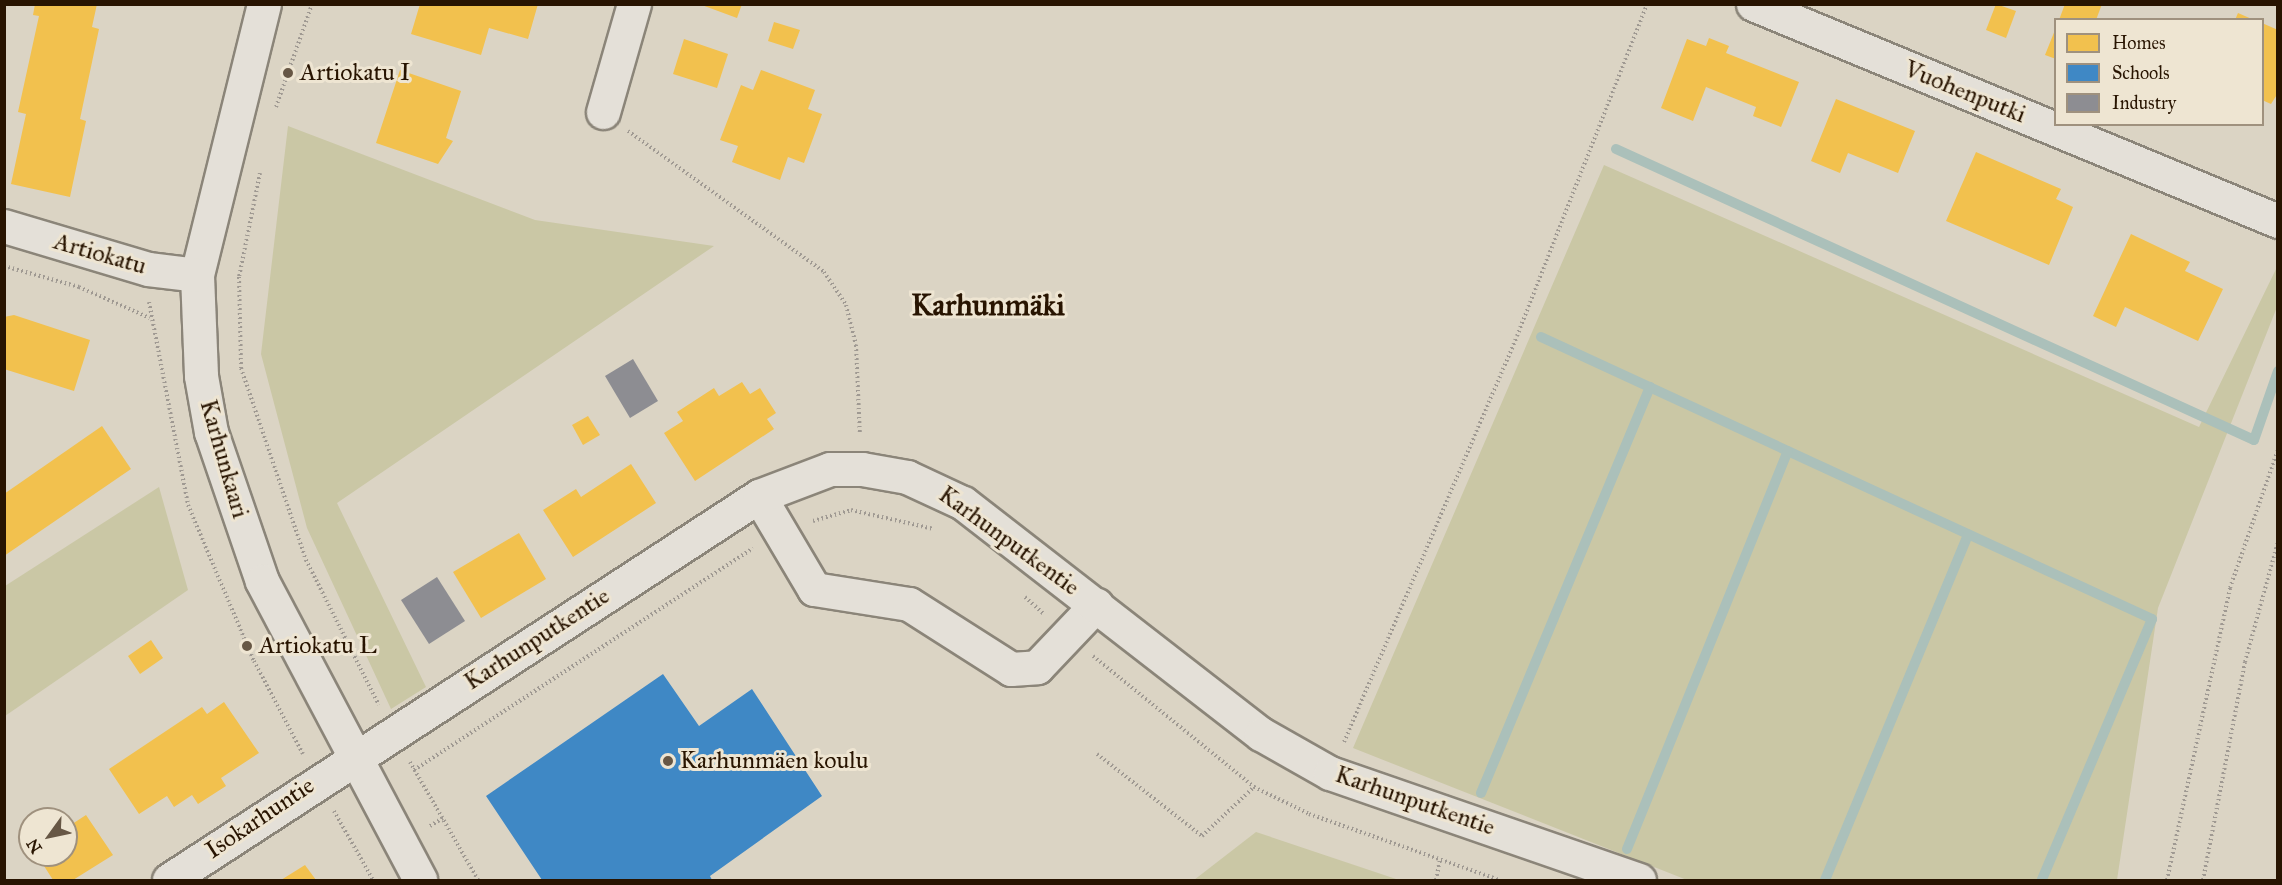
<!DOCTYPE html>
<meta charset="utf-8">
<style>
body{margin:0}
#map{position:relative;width:2282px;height:885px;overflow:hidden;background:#dbd4c4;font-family:"IM FELL Great Primer",serif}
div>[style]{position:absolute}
.green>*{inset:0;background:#cac7a5}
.homes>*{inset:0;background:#f2c14e}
.schools>*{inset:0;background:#3f88c5}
.industry>*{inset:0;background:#8d8d92}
.stream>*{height:10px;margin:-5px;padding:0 5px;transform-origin:5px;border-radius:5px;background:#abc0ba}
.path>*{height:4px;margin-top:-2px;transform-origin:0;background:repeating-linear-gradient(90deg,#9f9992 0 1.5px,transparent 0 4.5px)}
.roads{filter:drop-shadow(2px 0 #8b8579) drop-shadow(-2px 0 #8b8579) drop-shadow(0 2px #8b8579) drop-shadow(0 -2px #8b8579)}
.minor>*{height:33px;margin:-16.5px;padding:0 16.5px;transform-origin:16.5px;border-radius:16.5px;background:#e4e0d8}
.dots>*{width:16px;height:16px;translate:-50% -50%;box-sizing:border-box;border:3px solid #eee5d2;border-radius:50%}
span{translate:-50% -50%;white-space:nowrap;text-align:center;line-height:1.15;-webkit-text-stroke:6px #eee5d2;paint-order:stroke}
.poi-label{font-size:24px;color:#281401}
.left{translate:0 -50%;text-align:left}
.street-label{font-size:24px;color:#281401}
.district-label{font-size:30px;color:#281401;font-weight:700}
.frame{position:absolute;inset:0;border:6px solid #281401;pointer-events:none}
.legend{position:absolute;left:2054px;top:18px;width:210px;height:108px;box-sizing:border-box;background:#eee5d2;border:2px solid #9f917e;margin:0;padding:8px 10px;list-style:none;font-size:18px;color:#281401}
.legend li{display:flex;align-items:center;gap:12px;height:30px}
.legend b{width:30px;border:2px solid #9f917e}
.north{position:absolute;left:18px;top:807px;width:60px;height:60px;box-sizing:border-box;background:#eee5d2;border:2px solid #9f917e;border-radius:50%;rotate:237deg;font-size:16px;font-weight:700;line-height:24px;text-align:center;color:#281401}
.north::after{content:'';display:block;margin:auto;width:21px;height:27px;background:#675745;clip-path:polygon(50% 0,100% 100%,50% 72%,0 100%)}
</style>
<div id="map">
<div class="green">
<i style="clip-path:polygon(288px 126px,535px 220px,714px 246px,337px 503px,426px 687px,391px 709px,307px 528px,261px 354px)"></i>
<i style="clip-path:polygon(1604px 165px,2199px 427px,2277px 267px,2277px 307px,2158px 608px,2117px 880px,1687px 880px,1353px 748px)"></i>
<i style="clip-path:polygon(159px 487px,188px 590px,5px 716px,5px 586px)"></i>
<i style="clip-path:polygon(1256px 832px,1399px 880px,1194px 880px)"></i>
</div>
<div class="homes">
<i style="clip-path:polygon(35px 4px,97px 4px,92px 27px,99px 29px,80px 119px,86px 121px,70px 197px,11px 184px,26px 114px,18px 112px,39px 16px,33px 15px)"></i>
<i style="clip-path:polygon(420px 4px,538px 4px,528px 39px,489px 28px,481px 55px,411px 34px)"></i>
<i style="clip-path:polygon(699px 4px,742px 4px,737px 18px)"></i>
<i style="clip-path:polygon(1996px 4px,2016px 11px,2006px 38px,1986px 30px)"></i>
<i style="clip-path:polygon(2065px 4px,2102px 4px,2096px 20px,2059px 20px)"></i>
<i style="clip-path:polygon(2238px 13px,2254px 20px,2235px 20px)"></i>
<i style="clip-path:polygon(774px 22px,800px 30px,793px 49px,768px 41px)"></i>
<i style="clip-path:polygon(2262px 23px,2278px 30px,2278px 93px,2271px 104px,2262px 100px)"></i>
<i style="clip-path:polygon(2055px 30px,2056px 30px,2056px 59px,2045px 55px)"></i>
<i style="clip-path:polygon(1709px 38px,1729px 46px,1726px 53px,1799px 82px,1781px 127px,1753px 116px,1756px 107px,1706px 87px,1693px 121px,1661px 108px,1687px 39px,1706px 46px)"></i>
<i style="clip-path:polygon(684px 39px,728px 54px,717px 88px,673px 74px)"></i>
<i style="clip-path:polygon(400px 70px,461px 91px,446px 138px,453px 141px,438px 164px,376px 143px)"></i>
<i style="clip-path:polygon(761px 70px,815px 90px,808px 109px,822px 114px,804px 163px,788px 157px,780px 180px,732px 162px,738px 146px,720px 140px,741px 85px,753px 90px)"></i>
<i style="clip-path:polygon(1836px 99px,1915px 131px,1898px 173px,1848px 153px,1840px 173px,1811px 161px)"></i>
<i style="clip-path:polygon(1976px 152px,2061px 189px,2056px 199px,2073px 207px,2049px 265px,1946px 221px)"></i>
<i style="clip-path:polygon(2131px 234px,2190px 262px,2185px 271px,2223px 289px,2198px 341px,2125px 307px,2116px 327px,2093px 316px)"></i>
<i style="clip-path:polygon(14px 315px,90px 340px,74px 391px,4px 369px,4px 317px)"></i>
<i style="clip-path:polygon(742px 382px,750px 394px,760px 388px,776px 413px,767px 419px,774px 429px,695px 481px,664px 433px,683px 421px,677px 412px,714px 388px,719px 396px)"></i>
<i style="clip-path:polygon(588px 416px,600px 435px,583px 445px,572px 425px)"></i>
<i style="clip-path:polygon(102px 426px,131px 469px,4px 556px,4px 494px)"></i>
<i style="clip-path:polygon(631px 464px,656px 503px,573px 557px,543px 510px,576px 489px,581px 497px)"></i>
<i style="clip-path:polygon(519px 533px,546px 579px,481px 618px,453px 572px)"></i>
<i style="clip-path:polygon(151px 640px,163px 658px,140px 674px,128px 656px)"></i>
<i style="clip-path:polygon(224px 702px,259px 753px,221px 778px,226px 786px,198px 804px,192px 795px,174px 807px,167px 796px,139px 814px,109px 769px,202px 707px,207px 714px)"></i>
<i style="clip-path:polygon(86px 815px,113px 855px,73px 880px,53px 880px,37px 855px,66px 855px,66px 828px)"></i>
<i style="clip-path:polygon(305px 865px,316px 880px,281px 880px)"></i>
</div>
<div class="schools">
<i style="clip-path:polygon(663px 674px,699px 726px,752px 689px,822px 796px,710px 876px,712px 880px,542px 880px,486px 796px)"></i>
</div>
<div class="industry">
<i style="clip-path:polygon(633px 359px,658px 401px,630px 418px,605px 376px)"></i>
<i style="clip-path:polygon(437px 577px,465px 621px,429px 644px,401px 600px)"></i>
</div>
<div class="stream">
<i style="left:1616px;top:149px;width:701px;rotate:24.52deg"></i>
<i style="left:2254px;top:440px;width:73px;rotate:-70.8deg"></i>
<i style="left:1541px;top:337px;width:673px;rotate:24.78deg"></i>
<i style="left:2152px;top:619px;width:283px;rotate:112.9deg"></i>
<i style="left:1481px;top:793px;width:440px;rotate:-67.4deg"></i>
<i style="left:1627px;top:849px;width:429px;rotate:-68deg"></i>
<i style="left:1825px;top:880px;width:374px;rotate:-67.5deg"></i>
</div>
<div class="path">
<i style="left:276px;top:107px;width:109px;rotate:-70.7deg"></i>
<i style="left:628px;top:131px;width:241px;rotate:35.7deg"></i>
<i style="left:824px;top:272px;width:40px;rotate:56deg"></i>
<i style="left:846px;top:305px;width:41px;rotate:76deg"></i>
<i style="left:856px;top:345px;width:90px;rotate:87.5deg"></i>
<i style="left:260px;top:173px;width:106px;rotate:101.4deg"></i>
<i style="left:239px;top:277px;width:91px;rotate:88.7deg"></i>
<i style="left:241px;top:368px;width:203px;rotate:71.3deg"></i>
<i style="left:306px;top:560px;width:162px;rotate:63.3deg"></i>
<i style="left:4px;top:266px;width:78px;rotate:15.6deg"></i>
<i style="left:79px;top:287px;width:77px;rotate:23.6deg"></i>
<i style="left:149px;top:302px;width:207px;rotate:79.1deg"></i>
<i style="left:188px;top:505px;width:169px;rotate:67.1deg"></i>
<i style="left:254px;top:661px;width:105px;rotate:62.2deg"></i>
<i style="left:813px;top:521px;width:40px;rotate:-16deg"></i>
<i style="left:851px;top:510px;width:85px;rotate:12.9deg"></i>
<i style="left:1025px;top:597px;width:25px;rotate:42deg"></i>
<i style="left:1093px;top:656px;width:208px;rotate:39.1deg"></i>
<i style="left:1254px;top:787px;width:61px;rotate:26.1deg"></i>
<i style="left:1309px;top:814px;width:202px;rotate:19.1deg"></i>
<i style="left:1344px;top:742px;width:441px;rotate:-66.9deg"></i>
<i style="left:1517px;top:336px;width:357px;rotate:-68.6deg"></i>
<i style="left:1097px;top:754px;width:133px;rotate:38deg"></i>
<i style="left:1202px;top:836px;width:71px;rotate:-43.3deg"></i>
<i style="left:410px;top:762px;width:136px;rotate:60deg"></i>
<i style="left:414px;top:770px;width:405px;rotate:-33.2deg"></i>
<i style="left:334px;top:811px;width:79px;rotate:60.5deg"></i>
<i style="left:430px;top:826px;width:15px;rotate:-32deg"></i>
<i style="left:1436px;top:880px;width:21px;rotate:-79deg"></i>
<i style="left:2167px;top:880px;width:299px;rotate:-77.8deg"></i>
<i style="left:2230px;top:588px;width:147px;rotate:-70.9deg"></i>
<i style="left:2203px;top:880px;width:222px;rotate:-79.1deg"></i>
<i style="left:2245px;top:662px;width:125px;rotate:-74.7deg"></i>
</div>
<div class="roads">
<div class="minor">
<i style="left:264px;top:4px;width:279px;rotate:103.9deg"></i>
<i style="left:197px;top:275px;width:101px;rotate:87.7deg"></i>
<i style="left:201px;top:376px;width:57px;rotate:79.9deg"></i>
<i style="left:211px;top:432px;width:157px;rotate:71.1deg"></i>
<i style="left:262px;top:581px;width:338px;rotate:62.1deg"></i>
<i style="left:1753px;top:4px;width:568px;rotate:22.46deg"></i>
<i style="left:603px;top:112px;width:112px;rotate:-74deg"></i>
<i style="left:4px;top:226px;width:150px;rotate:16.6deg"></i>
<i style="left:148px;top:269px;width:49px;rotate:7deg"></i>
<i style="left:759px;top:496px;width:108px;rotate:59.4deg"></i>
<i style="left:814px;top:589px;width:96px;rotate:9deg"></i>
<i style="left:909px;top:604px;width:121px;rotate:32.5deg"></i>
<i style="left:1011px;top:669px;width:26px;rotate:-4deg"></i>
<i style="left:1037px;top:667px;width:86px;rotate:-46.4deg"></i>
<i style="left:169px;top:880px;width:704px;rotate:-33.06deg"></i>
<i style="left:759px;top:496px;width:76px;rotate:-20.8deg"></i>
<i style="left:830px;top:469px;width:32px"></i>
<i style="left:862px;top:469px;width:46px;rotate:10.1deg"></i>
<i style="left:907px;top:477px;width:62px;rotate:24.9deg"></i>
<i style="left:963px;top:503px;width:377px;rotate:37.8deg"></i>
<i style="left:1261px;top:734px;width:79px;rotate:29.5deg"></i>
<i style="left:1330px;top:773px;width:327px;rotate:19.1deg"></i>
</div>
</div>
<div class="dots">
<i style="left:288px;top:73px;background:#675745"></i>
<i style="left:247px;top:646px;background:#675745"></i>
<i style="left:668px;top:761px;background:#675745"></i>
</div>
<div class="poi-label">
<span class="left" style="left:300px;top:73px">Artiokatu I</span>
<span class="left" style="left:259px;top:646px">Artiokatu L</span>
<span class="left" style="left:680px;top:761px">Karhunmäen koulu</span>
</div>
<div class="street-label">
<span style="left:1965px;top:92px;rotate:22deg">Vuohenputki</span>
<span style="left:100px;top:254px;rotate:16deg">Artiokatu</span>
<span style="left:224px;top:459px;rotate:74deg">Karhunkaari</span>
<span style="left:1009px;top:541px;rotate:36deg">Karhunputkentie</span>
<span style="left:537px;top:639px;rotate:-33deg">Karhunputkentie</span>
<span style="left:1415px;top:801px;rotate:19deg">Karhunputkentie</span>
<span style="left:260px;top:818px;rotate:-34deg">Isokarhuntie</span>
</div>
<div class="district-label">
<span style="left:988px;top:305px">Karhunmäki</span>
</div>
<div class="frame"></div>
<ul class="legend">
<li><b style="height:16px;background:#f2c14e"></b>Homes</li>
<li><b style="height:16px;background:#3f88c5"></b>Schools</li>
<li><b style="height:16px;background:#8d8d92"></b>Industry</li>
</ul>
<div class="north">N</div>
</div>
